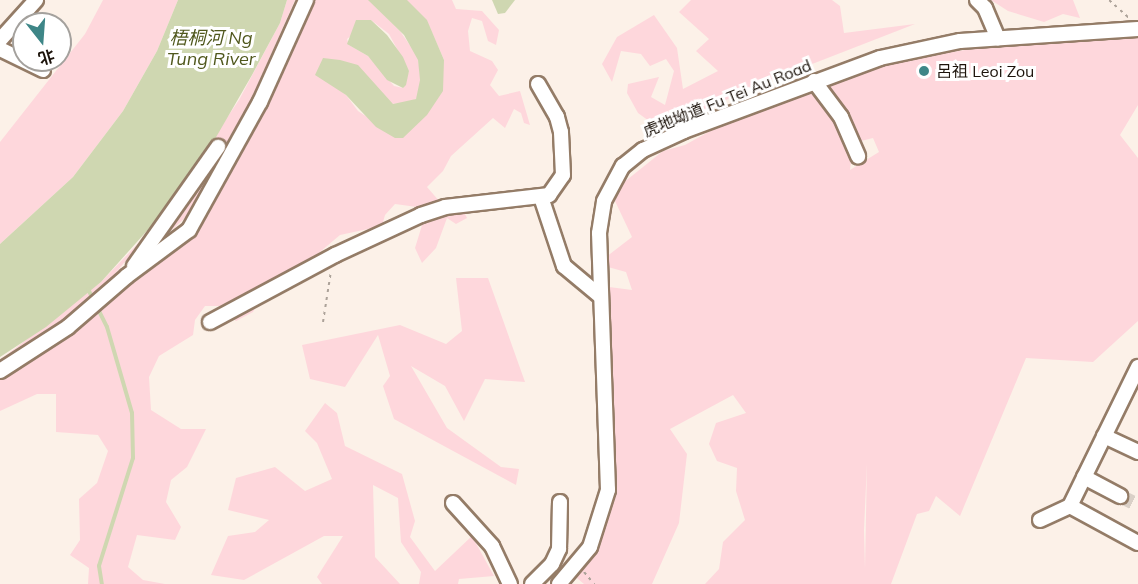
<!DOCTYPE html>
<meta charset="utf-8">
<style>
body{margin:0}
#map{position:relative;width:1138px;height:584px;overflow:hidden;background:#fcf1e8;font-family:Mulish,"Noto Sans SC",sans-serif}
div>[style]{position:absolute}
.green>*{inset:0;background:#fed7dc}
.water>*{inset:0;background:#cfd7b1}
.stream>*{height:4px;margin:-2px;padding:0 2px;transform-origin:2px;border-radius:2px;background:#cfd7b1}
.minor-tunnel>*{height:14px;margin-top:-7px;transform-origin:0;background:repeating-linear-gradient(90deg,#dad0c7 0 14px,transparent 0 21px)}
.path>*{height:2px;margin-top:-1px;transform-origin:0;background:repeating-linear-gradient(90deg,#aca299 0 3px,transparent 0 7.5px)}
.roads{filter:drop-shadow(2px 0 #947c67) drop-shadow(-2px 0 #947c67) drop-shadow(0 2px #947c67) drop-shadow(0 -2px #947c67)}
.minor>*{height:14px;margin:-7px;padding:0 7px;transform-origin:7px;border-radius:7px;background:#fff}
.dots>*{width:16px;height:16px;translate:-50% -50%;box-sizing:border-box;border:3px solid #fff;border-radius:50%}
span{translate:-50% -50%;white-space:nowrap;text-align:center;line-height:1.15;-webkit-text-stroke:6px #fff;paint-order:stroke}
.poi-label{font-size:16px;color:#1c130b}
.left{translate:0 -50%;text-align:left}
.street-label{font-size:16px;color:#1c130b}
.water-label{font-size:18px;color:#50581d;font-style:italic}
.north{position:absolute;left:12px;top:12px;width:60px;height:60px;box-sizing:border-box;background:#fff;border:2px solid #a4a19d;border-radius:50%;rotate:163deg;font-size:16px;font-weight:700;line-height:24px;text-align:center;color:#1c130b}
.north::after{content:'';display:block;margin:auto;width:21px;height:27px;background:#3e8687;clip-path:polygon(50% 0,100% 100%,50% 72%,0 100%)}
</style>
<div id="map">
<div class="green">
<i style="clip-path:polygon(103px 0,178px 0,157px 51px,123px 111px,73px 177px,0 244px,0 142px,85px 34px)"></i>
<i style="clip-path:polygon(287px 0,295px 0,247px 109px,185px 218px,145px 254px,137px 247px,109px 281px,46px 333px,0 360px,101px 282px,151px 230px,239px 100px,280px 23px)"></i>
<i style="clip-path:polygon(evenodd,306px 0,369px 0,400px 31px,418px 57px,422px 89px,416px 99px,409px 102px,393px 104px,331px 84px,346px 95px,358px 111px,399px 138px,444px 60px,427px 21px,404px 0,452px 0,456px 9px,482px 11px,499px 30px,496px 45px,488px 41px,482px 21px,472px 18px,468px 31px,470px 51px,492px 61px,498px 70px,490px 85px,499px 96px,520px 91px,530px 125px,524px 123px,521px 113px,514px 109px,505px 128px,493px 118px,451px 156px,443px 171px,427px 187px,440px 202px,463px 210px,467px 218px,456px 224px,447px 218px,436px 248px,422px 263px,415px 248px,423px 222px,417px 207px,395px 204px,385px 215px,382px 226px,340px 235px,301px 268px,279px 276px,267px 285px,253px 312px,236px 321px,219px 306px,205px 306px,195px 320px,193px 335px,159px 356px,149px 377px,151px 410px,181px 429px,206px 429px,187px 467px,171px 480px,166px 502px,181px 527px,175px 540px,137px 535px,128px 567px,143px 580px,165px 584px,88px 584px,89px 568px,70px 555px,80px 540px,79px 499px,97px 483px,108px 451px,98px 435px,56px 432px,56px 394px,37px 394px,0 411px,0 368px,33px 350px,189px 230px,306px 0,371px 20px,389px 34px,409px 71px,403px 88px,394px 86px,368px 56px,349px 45px,347px 39px,371px 20px)"></i>
<i style="clip-path:polygon(691px 0,832px 0,840px 6px,844px 33px,915px 24px,753px 87px,703px 111px,697px 122px,682px 112px,667px 134px,638px 113px,627px 93px,628px 84px,659px 77px,651px 97px,665px 105px,674px 71px,666px 59px,650px 66px,641px 54px,621px 51px,612px 82px,602px 64px,617px 37px,654px 15px,677px 48px,683px 89px,718px 71px,696px 51px,709px 39px,679px 12px)"></i>
<i style="clip-path:polygon(991px 0,1073px 0,1080px 18px,1063px 14px,1044px 22px,1008px 11px)"></i>
<i style="clip-path:polygon(evenodd,1138px 34px,1138px 105px,1120px 135px,1138px 158px,1138px 321px,1093px 362px,1026px 358px,960px 516px,936px 496px,929px 511px,917px 514px,891px 584px,705px 584px,719px 569px,723px 542px,745px 520px,736px 491px,737px 468px,717px 461px,709px 444px,716px 423px,746px 413px,733px 395px,670px 429px,687px 454px,679px 523px,652px 584px,584px 584px,571px 573px,613px 491px,594px 285px,632px 290px,626px 272px,597px 264px,632px 237px,615px 201px,623px 183px,663px 151px,685px 145px,739px 115px,811px 87px,839px 103px,826px 83px,902px 60px,990px 46px,1138px 34px,873px 138px,879px 152px,850px 170px,853px 143px,873px 138px,1138px 34px,867px 463px,865px 569px,864px 530px,867px 463px)"></i>
<i style="clip-path:polygon(456px 278px,488px 278px,525px 382px,485px 379px,464px 421px,445px 386px,411px 366px,447px 428px,501px 467px,519px 469px,516px 485px,394px 419px,383px 386px,390px 376px,378px 335px,345px 387px,310px 379px,302px 345px,400px 325px,446px 344px,462px 331px)"></i>
<i style="clip-path:polygon(325px 403px,337px 413px,345px 446px,402px 474px,415px 521px,410px 537px,435px 571px,472px 536px,494px 576px,459px 579px,458px 584px,419px 584px,421px 572px,401px 542px,398px 498px,373px 485px,375px 557px,400px 584px,322px 584px,317px 577px,343px 536px,324px 536px,244px 580px,211px 575px,228px 536px,255px 532px,269px 520px,228px 510px,236px 478px,275px 467px,305px 491px,332px 479px,317px 443px,305px 431px)"></i>
</div>
<div class="water">
<i style="clip-path:polygon(178px 0,287px 0,280px 23px,252px 75px,189px 184px,101px 282px,46px 327px,0 357px,0 244px,73px 177px,123px 111px,157px 51px)"></i>
<i style="clip-path:polygon(368px 0,407px 0,427px 20px,444px 60px,443px 91px,427px 115px,403px 138px,395px 138px,376px 127px,346px 95px,315px 75px,323px 58px,340px 60px,358px 65px,393px 104px,416px 99px,420px 80px,418px 60px,404px 35px)"></i>
<i style="clip-path:polygon(492px 0,515px 0,505px 13px,498px 14px)"></i>
<i style="clip-path:polygon(356px 20px,371px 20px,387px 35px,403px 57px,409px 71px,406px 85px,403px 88px,387px 80px,368px 56px,347px 44px)"></i>
</div>
<div class="stream">
<i style="left:88px;top:289px;width:42px;rotate:63.4deg"></i>
<i style="left:107px;top:327px;width:90px;rotate:73.8deg"></i>
<i style="left:132px;top:413px;width:45px;rotate:88.7deg"></i>
<i style="left:133px;top:458px;width:113px;rotate:107.5deg"></i>
<i style="left:99px;top:566px;width:18px;rotate:81deg"></i>
</div>
<div class="minor-tunnel">
<i style="left:1120px;top:496px;width:20px;rotate:27deg"></i>
</div>
<div class="path">
<i style="left:1109px;top:0;width:27px;rotate:42deg"></i>
<i style="left:323px;top:322px;width:52px;rotate:-81.1deg"></i>
<i style="left:584px;top:572px;width:16px;rotate:50deg"></i>
</div>
<div class="roads">
<div class="minor">
<i style="left:977px;top:0;width:11px;rotate:45deg"></i>
<i style="left:985px;top:8px;width:33px;rotate:67deg"></i>
<i style="left:0;top:40px;width:54px;rotate:-48deg"></i>
<i style="left:0;top:49px;width:48px;rotate:26deg"></i>
<i style="left:814px;top:81px;width:45px;rotate:53.1deg"></i>
<i style="left:841px;top:117px;width:43px;rotate:66.4deg"></i>
<i style="left:541px;top:197px;width:73px;rotate:71.6deg"></i>
<i style="left:564px;top:266px;width:47px;rotate:39.8deg"></i>
<i style="left:134px;top:266px;width:146px;rotate:-54.8deg"></i>
<i style="left:210px;top:322px;width:142px;rotate:-28.2deg"></i>
<i style="left:335px;top:255px;width:95px;rotate:-24.9deg"></i>
<i style="left:421px;top:215px;width:25px;rotate:-18deg"></i>
<i style="left:445px;top:207px;width:105px;rotate:-6.6deg"></i>
<i style="left:549px;top:195px;width:24px;rotate:-55deg"></i>
<i style="left:563px;top:175px;width:43px;rotate:-92.7deg"></i>
<i style="left:561px;top:132px;width:16px;rotate:-105deg"></i>
<i style="left:557px;top:117px;width:38px;rotate:-120deg"></i>
<i style="left:0;top:371px;width:81px;rotate:-32.9deg"></i>
<i style="left:68px;top:327px;width:78px;rotate:-40.8deg"></i>
<i style="left:127px;top:276px;width:77px;rotate:-36.6deg"></i>
<i style="left:189px;top:230px;width:146px;rotate:-61deg"></i>
<i style="left:260px;top:102px;width:112px;rotate:-65.7deg"></i>
<i style="left:1104px;top:436px;width:38px;rotate:25deg"></i>
<i style="left:1084px;top:477px;width:41px;rotate:27.8deg"></i>
<i style="left:453px;top:503px;width:58px;rotate:47.8deg"></i>
<i style="left:492px;top:546px;width:42px;rotate:64.7deg"></i>
<i style="left:1070px;top:506px;width:77px;rotate:28.6deg"></i>
<i style="left:1040px;top:520px;width:33px;rotate:-25deg"></i>
<i style="left:1070px;top:506px;width:155px;rotate:-63.9deg"></i>
<i style="left:532px;top:584px;width:28px;rotate:-45deg"></i>
<i style="left:552px;top:564px;width:17px;rotate:-65deg"></i>
<i style="left:559px;top:549px;width:47px;rotate:-88.8deg"></i>
<i style="left:559px;top:584px;width:48px;rotate:-50deg"></i>
<i style="left:590px;top:547px;width:60px;rotate:-72.5deg"></i>
<i style="left:608px;top:490px;width:257px;rotate:-92deg"></i>
<i style="left:599px;top:233px;width:32px;rotate:-81deg"></i>
<i style="left:604px;top:201px;width:40px;rotate:-62deg"></i>
<i style="left:623px;top:166px;width:26px;rotate:-39deg"></i>
<i style="left:643px;top:150px;width:45px;rotate:-24.9deg"></i>
<i style="left:684px;top:131px;width:209px;rotate:-20.4deg"></i>
<i style="left:880px;top:58px;width:82px;rotate:-12deg"></i>
<i style="left:960px;top:41px;width:178px;rotate:-3.9deg"></i>
</div>
</div>
<div class="dots">
<i style="left:924px;top:71px;background:#3e8687"></i>
</div>
<div class="poi-label">
<span class="left" style="left:936px;top:71px">呂祖 Leoi Zou</span>
</div>
<div class="street-label">
<span style="left:727px;top:98px;rotate:-22deg">虎地坳道 Fu Tei Au Road</span>
</div>
<div class="water-label">
<span style="left:211px;top:49px">梧桐河 Ng<br>Tung River</span>
</div>
<div class="north">北</div>
</div>
